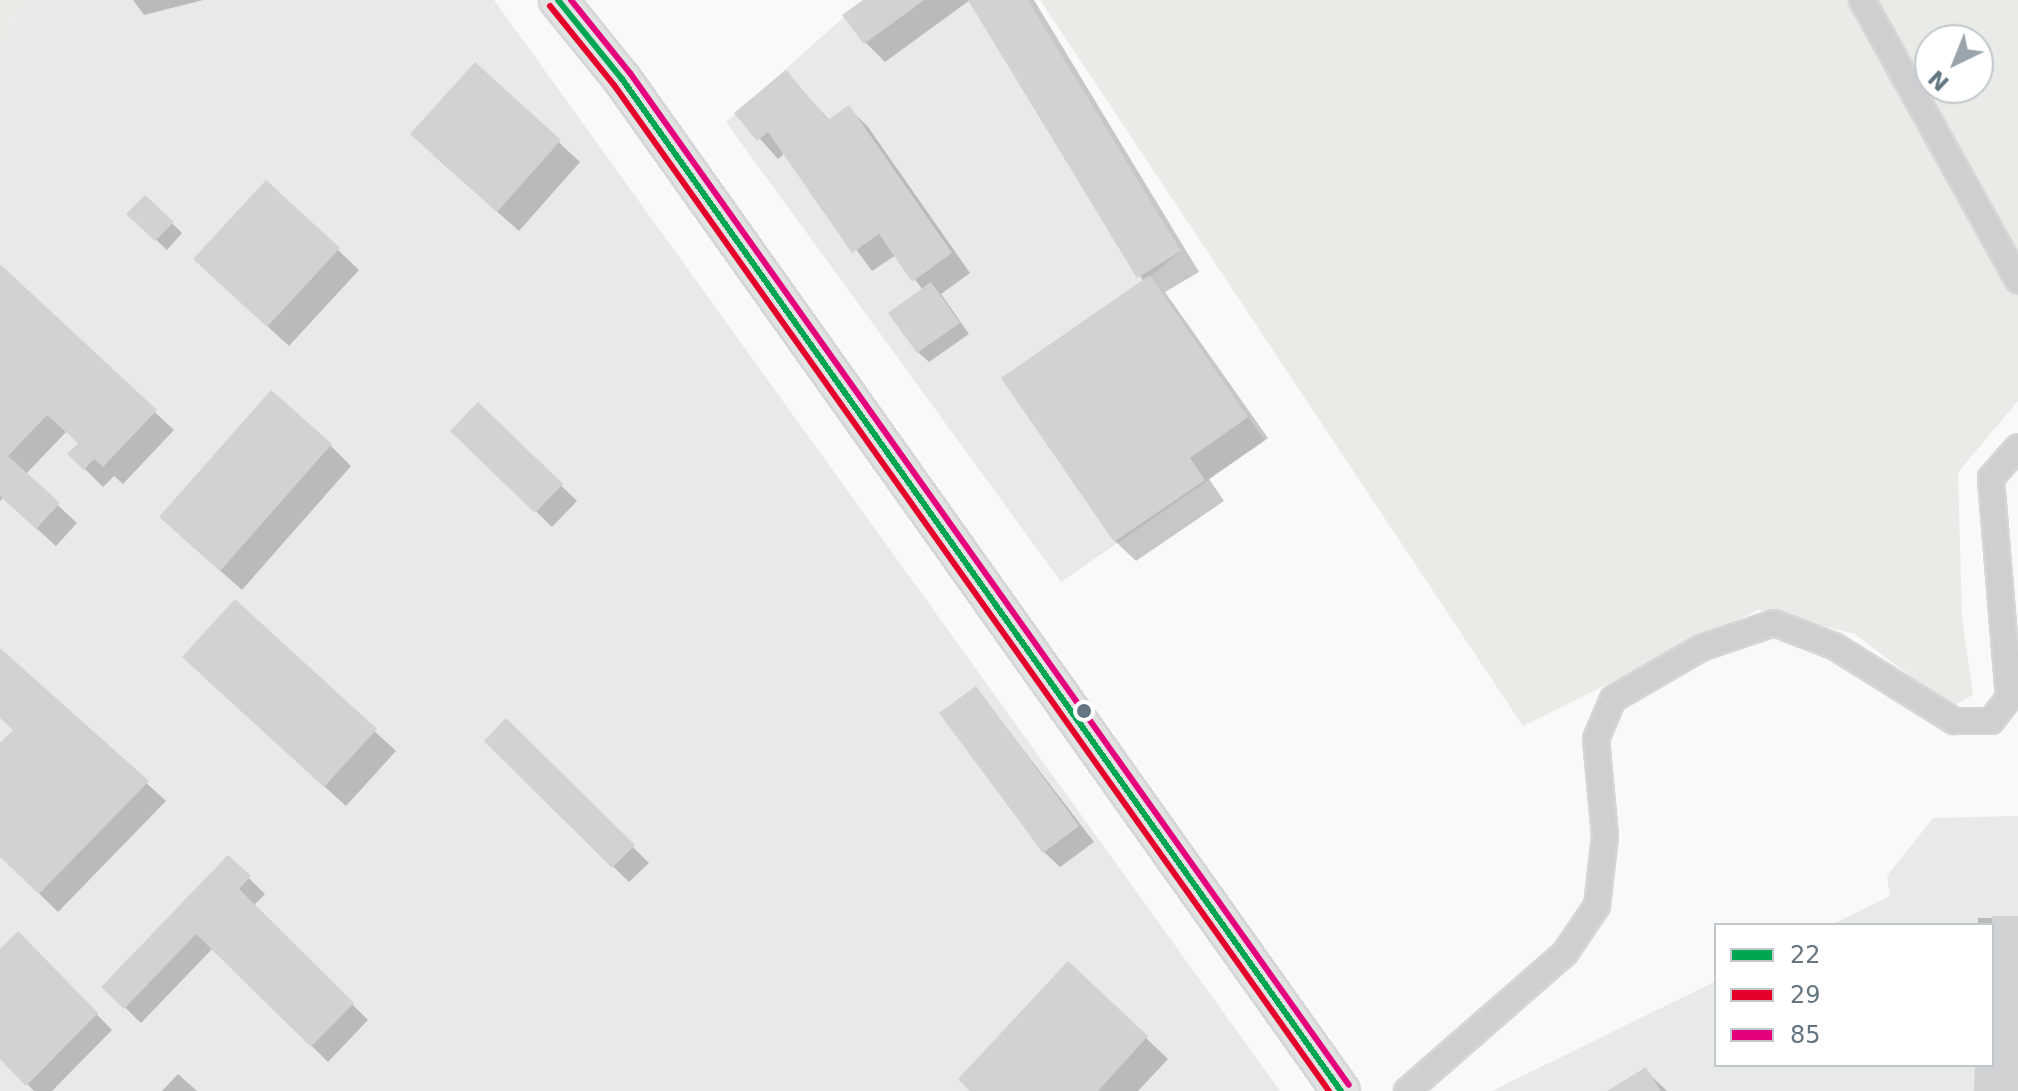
<!DOCTYPE html>
<style>
body{margin:0}
#map{position:relative;width:2018px;height:1091px;overflow:hidden;background:#f9f9f9;font-family:"DejaVu Sans",sans-serif}
div>[style]{position:absolute}
.built>*{inset:0;background:#e8e9e9}
.green>*{inset:0;background:#e8ebe6}
.shadow>*{inset:0;background:#0003}
.building>*{inset:0;background:#d0d2d3}
.roads{filter:drop-shadow(2px 0 #d5d6d7) drop-shadow(-2px 0 #d5d6d7) drop-shadow(0 2px #d5d6d7) drop-shadow(0 -2px #d5d6d7)}
.street>*{height:24px;margin:-12px;padding:0 12px;transform-origin:12px;border-radius:12px;background:#cecfd0}
.secondary>*{height:36px;margin:-18px;padding:0 18px;transform-origin:18px;border-radius:18px;background:#e1e2e2}
.bus-1>*{height:6px;margin:-3px;padding:0 3px;transform-origin:3px;border-radius:3px;background:#00a651}
.bus-2>*{height:6px;margin:-3px;padding:0 3px;transform-origin:3px;border-radius:3px;background:#e4002b}
.bus-3>*{height:6px;margin:-3px;padding:0 3px;transform-origin:3px;border-radius:3px;background:#e5007d}
.dots>*{width:22px;height:22px;translate:-50% -50%;box-sizing:border-box;border:4px solid #fff;border-radius:50%}
span{translate:-50% -50%;white-space:nowrap;text-align:center;line-height:1.15;-webkit-text-stroke:8px #fff;paint-order:stroke}
.legend{position:absolute;left:1714px;top:923px;width:280px;height:144px;box-sizing:border-box;background:#fff;border:2px solid #c1c8cd;margin:0;padding:10px 14px;list-style:none;font-size:24px;color:#657683}
.legend li{display:flex;align-items:center;gap:16px;height:40px}
.legend b{width:40px;border:2px solid #c1c8cd}
.north{position:absolute;left:1914px;top:24px;width:80px;height:80px;box-sizing:border-box;background:#fff;border:2px solid #c1c8cd;border-radius:50%;rotate:223deg;font-size:22px;font-weight:700;line-height:32px;text-align:center;color:#657683}
.north::after{content:'';display:block;margin:auto;width:28px;height:36px;background:#99a4ac;clip-path:polygon(50% 0,100% 100%,50% 72%,0 100%)}
</style>
<div id="map">
<div class="built">
<i style="clip-path:polygon(28px 0,494px 0,1280px 1091px,0 1091px,0 46px)"></i>
<i style="clip-path:polygon(863px 0,1028px 0,1181px 251px,1151px 276px,1265px 441px,1061px 582px,726px 122px)"></i>
<i style="clip-path:polygon(2018px 816px,2018px 1091px,1492px 1091px,1716px 981px,1716px 1065px,1992px 1065px,1992px 925px,1831px 925px,1890px 896px,1887px 876px,1933px 818px)"></i>
</div>
<div class="green">
<i style="clip-path:polygon(0 0,28px 0,0 46px)"></i>
<i style="clip-path:polygon(evenodd,1040px 0,2018px 0,2018px 401px,1958px 472px,1962px 617px,1973px 695px,1951px 707px,1855px 634px,1758px 610px,1523px 726px,1040px 0,1930px 40px,1978px 40px,1978px 88px,1930px 88px,1930px 40px)"></i>
</div>
<div class="shadow">
<i style="clip-path:polygon(133px 0,203px 0,144px 15px)"></i>
<i style="clip-path:polygon(866px 0,1034px 0,1199px 272px,1165px 292px,1268px 438px,1209px 479px,1224px 501px,1136px 561px,1115px 541px,1144px 282px,970px 0,885px 62px,865px 42px)"></i>
<i style="clip-path:polygon(475px 65px,580px 162px,519px 231px,433px 155px)"></i>
<i style="clip-path:polygon(786px 73px,830px 121px,849px 108px,868px 127px,970px 273px,941px 294px,969px 334px,929px 362px,918px 352px,923px 290px,896px 255px,872px 271px,785px 153px,778px 159px,737px 113px)"></i>
<i style="clip-path:polygon(145px 197px,182px 233px,167px 250px,129px 214px)"></i>
<i style="clip-path:polygon(338px 250px,359px 270px,289px 346px,216px 279px)"></i>
<i style="clip-path:polygon(4px 271px,174px 430px,123px 484px,114px 476px,103px 487px,70px 454px,80px 443px,67px 431px,25px 475px,77px 523px,56px 546px,3px 498px,0 501px,0 275px)"></i>
<i style="clip-path:polygon(478px 405px,577px 501px,552px 527px,453px 431px)"></i>
<i style="clip-path:polygon(330px 445px,351px 466px,242px 590px,182px 537px)"></i>
<i style="clip-path:polygon(235px 602px,396px 751px,346px 806px,205px 678px)"></i>
<i style="clip-path:polygon(0 650px,166px 801px,58px 912px,0 855px,0 746px,14px 730px,0 717px)"></i>
<i style="clip-path:polygon(976px 688px,1094px 842px,1060px 867px,1044px 852px)"></i>
<i style="clip-path:polygon(506px 721px,649px 863px,629px 882px,486px 741px)"></i>
<i style="clip-path:polygon(228px 858px,265px 894px,253px 906px,368px 1020px,328px 1062px,213px 948px,141px 1023px,104px 987px)"></i>
<i style="clip-path:polygon(1978px 918px,2018px 918px,2018px 1091px,1976px 1091px,1977px 1065px,1992px 1065px,1992px 925px,1978px 925px)"></i>
<i style="clip-path:polygon(18px 934px,112px 1030px,52px 1091px,34px 1091px,0 1056px,0 953px)"></i>
<i style="clip-path:polygon(1068px 964px,1168px 1059px,1138px 1091px,972px 1091px)"></i>
<i style="clip-path:polygon(1645px 1070px,1667px 1091px,1611px 1091px)"></i>
<i style="clip-path:polygon(178px 1074px,197px 1091px,162px 1091px)"></i>
</div>
<div class="building">
<i style="clip-path:polygon(863px 0,924px 0,864px 44px,842px 15px)"></i>
<i style="clip-path:polygon(968px 0,1028px 0,1181px 251px,1137px 278px)"></i>
<i style="clip-path:polygon(475px 62px,561px 140px,497px 212px,410px 134px)"></i>
<i style="clip-path:polygon(786px 70px,828px 120px,849px 105px,952px 253px,912px 282px,879px 234px,852px 253px,768px 132px,757px 141px,734px 113px)"></i>
<i style="clip-path:polygon(266px 180px,340px 248px,267px 327px,193px 259px)"></i>
<i style="clip-path:polygon(145px 195px,174px 222px,155px 241px,126px 214px)"></i>
<i style="clip-path:polygon(0 264px,157px 410px,103px 467px,94px 459px,84px 470px,67px 454px,78px 443px,47px 415px,8px 456px,60px 503px,36px 529px,0 496px)"></i>
<i style="clip-path:polygon(1150px 275px,1248px 417px,1190px 458px,1205px 480px,1114px 542px,1001px 378px)"></i>
<i style="clip-path:polygon(931px 282px,960px 323px,917px 353px,888px 313px)"></i>
<i style="clip-path:polygon(271px 390px,332px 444px,220px 571px,159px 517px)"></i>
<i style="clip-path:polygon(478px 402px,563px 484px,535px 513px,450px 431px)"></i>
<i style="clip-path:polygon(235px 599px,377px 729px,324px 787px,182px 657px)"></i>
<i style="clip-path:polygon(0 648px,149px 781px,39px 894px,0 857px,0 743px,13px 730px,0 718px)"></i>
<i style="clip-path:polygon(976px 686px,1079px 826px,1043px 853px,939px 713px)"></i>
<i style="clip-path:polygon(506px 718px,635px 845px,612px 868px,484px 741px)"></i>
<i style="clip-path:polygon(228px 855px,251px 876px,239px 889px,354px 1003px,311px 1047px,196px 934px,124px 1009px,101px 987px)"></i>
<i style="clip-path:polygon(1992px 916px,2018px 916px,2018px 1091px,1974px 1091px,1975px 1065px,1992px 1065px)"></i>
<i style="clip-path:polygon(18px 931px,98px 1013px,26px 1086px,0 1059px,0 949px)"></i>
<i style="clip-path:polygon(1068px 961px,1148px 1036px,1098px 1091px,970px 1091px,958px 1079px)"></i>
<i style="clip-path:polygon(1646px 1067px,1661px 1091px,1607px 1091px)"></i>
</div>
<div class="roads">
<div class="street">
<i style="left:1862px;top:0;width:321px;rotate:60.9deg"></i>
<i style="left:1407px;top:1091px;width:210px;rotate:-41.1deg"></i>
<i style="left:1565px;top:953px;width:57px;rotate:-55.8deg"></i>
<i style="left:1597px;top:906px;width:70px;rotate:-83.5deg"></i>
<i style="left:1605px;top:836px;width:97px;rotate:-95.3deg"></i>
<i style="left:1596px;top:739px;width:43px;rotate:-67deg"></i>
<i style="left:1613px;top:699px;width:102px;rotate:-30.1deg"></i>
<i style="left:1701px;top:648px;width:77px;rotate:-18.9deg"></i>
<i style="left:1774px;top:623px;width:64px;rotate:21deg"></i>
<i style="left:1834px;top:646px;width:142px;rotate:32deg"></i>
<i style="left:1954px;top:721px;width:37px"></i>
<i style="left:1991px;top:721px;width:29px;rotate:-52deg"></i>
<i style="left:2009px;top:698px;width:221px;rotate:-94.7deg"></i>
<i style="left:1991px;top:478px;width:41px;rotate:-48.9deg"></i>
</div>
<div class="secondary">
<i style="left:558px;top:0;width:102px;rotate:51deg"></i>
<i style="left:622px;top:79px;width:1241px;rotate:54.61deg"></i>
</div>
</div>
<div class="bus-1">
<i style="left:558px;top:0;width:102px;rotate:51deg"></i>
<i style="left:622px;top:79px;width:1241px;rotate:54.61deg"></i>
</div>
<div class="bus-2">
<i style="left:550px;top:6px;width:102px;rotate:51deg"></i>
<i style="left:614px;top:85px;width:1234px;rotate:54.6deg"></i>
</div>
<div class="bus-3">
<i style="left:571px;top:0;width:94px;rotate:51.1deg"></i>
<i style="left:630px;top:73px;width:1241px;rotate:54.61deg"></i>
</div>
<div class="dots">
<i style="left:1084px;top:711px;background:#657683"></i>
</div>
<ul class="legend">
<li><b style="height:10px;background:#00a651"></b>22</li>
<li><b style="height:10px;background:#e4002b"></b>29</li>
<li><b style="height:10px;background:#e5007d"></b>85</li>
</ul>
<div class="north">N</div>
</div>
